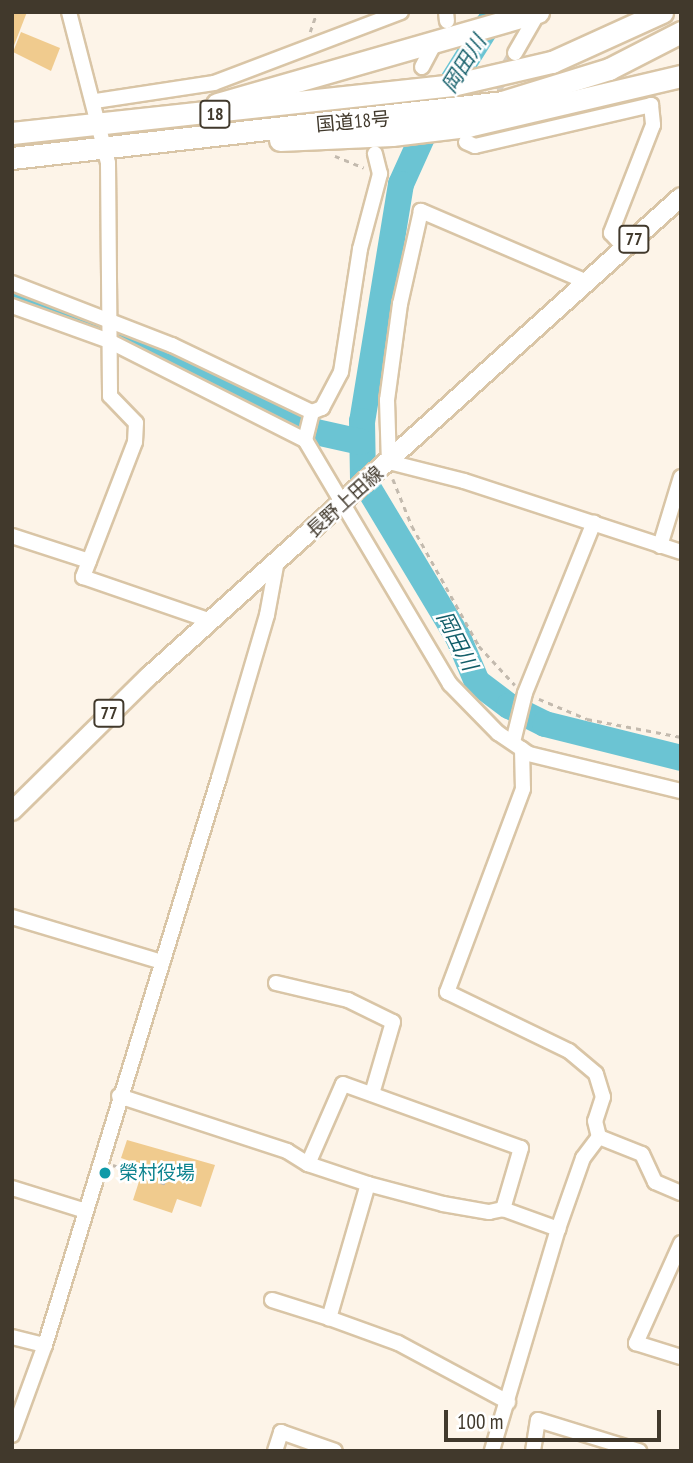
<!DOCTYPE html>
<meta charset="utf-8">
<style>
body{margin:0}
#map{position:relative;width:693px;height:1463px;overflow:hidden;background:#fdf4e8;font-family:"PT Sans Narrow","Noto Sans JP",sans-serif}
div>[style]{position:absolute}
.river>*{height:26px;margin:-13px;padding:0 13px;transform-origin:13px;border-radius:13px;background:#6bc4d3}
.building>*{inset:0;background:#f0cb8e}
.minor-tunnel>*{height:14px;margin-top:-7px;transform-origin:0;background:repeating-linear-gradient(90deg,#d7cfc2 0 14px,transparent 0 21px)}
.path>*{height:2.5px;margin-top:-1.25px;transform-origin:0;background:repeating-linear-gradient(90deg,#c3baae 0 5px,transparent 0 10px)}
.roads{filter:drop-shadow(2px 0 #d9c5a6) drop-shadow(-2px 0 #d9c5a6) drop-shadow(0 2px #d9c5a6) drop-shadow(0 -2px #d9c5a6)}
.minor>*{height:14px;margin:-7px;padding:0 7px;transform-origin:7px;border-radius:7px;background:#fff}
.major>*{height:18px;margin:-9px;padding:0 9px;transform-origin:9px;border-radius:9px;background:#fff}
.highway>*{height:21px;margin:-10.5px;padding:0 10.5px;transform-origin:10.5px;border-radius:10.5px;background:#fff}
.dots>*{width:19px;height:19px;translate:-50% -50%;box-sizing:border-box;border:4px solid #fff;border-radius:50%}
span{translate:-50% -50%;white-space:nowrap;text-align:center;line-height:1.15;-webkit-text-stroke:5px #fff;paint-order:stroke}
.shield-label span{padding:2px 5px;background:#fff;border:2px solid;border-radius:5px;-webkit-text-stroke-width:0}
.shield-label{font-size:18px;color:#41392c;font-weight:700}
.street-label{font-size:19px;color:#41392c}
.culture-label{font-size:19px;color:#0d838f}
.left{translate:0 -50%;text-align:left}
.water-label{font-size:21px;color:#135e69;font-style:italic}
.frame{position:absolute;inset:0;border:14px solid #41392c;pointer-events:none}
.scale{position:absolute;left:444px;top:1410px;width:217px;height:32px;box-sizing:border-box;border:4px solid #41392c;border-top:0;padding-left:9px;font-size:21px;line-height:24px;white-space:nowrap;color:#41392c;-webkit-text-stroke:5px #fff;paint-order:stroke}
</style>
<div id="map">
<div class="river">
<i style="left:496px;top:12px;width:117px;rotate:122.1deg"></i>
<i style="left:434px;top:111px;width:80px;rotate:114.3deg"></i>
<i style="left:401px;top:184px;width:240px;rotate:99.3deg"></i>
<i style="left:362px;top:421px;width:58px;rotate:89deg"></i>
<i style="left:363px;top:479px;width:184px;rotate:59deg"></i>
<i style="left:458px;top:637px;width:49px;rotate:67.1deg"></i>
<i style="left:477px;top:682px;width:40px;rotate:37deg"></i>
<i style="left:509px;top:706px;width:40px;rotate:26.6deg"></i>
<i style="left:545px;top:724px;width:140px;rotate:14deg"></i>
<i style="left:12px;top:294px;width:119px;rotate:20.1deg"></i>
<i style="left:124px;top:335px;width:118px;rotate:24deg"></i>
<i style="left:232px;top:383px;width:97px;rotate:30.3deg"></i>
<i style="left:316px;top:432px;width:46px;rotate:12.5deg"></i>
</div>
<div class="building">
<i style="clip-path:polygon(12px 12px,27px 12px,13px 48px,12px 48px)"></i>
<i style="clip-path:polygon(21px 32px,60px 48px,51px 71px,13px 52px)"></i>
<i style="clip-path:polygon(127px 1140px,215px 1165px,201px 1207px,177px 1199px,172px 1213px,133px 1200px,144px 1166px,121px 1158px)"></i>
</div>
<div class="minor-tunnel">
<i style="left:485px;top:107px;width:62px;rotate:-60.9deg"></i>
</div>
<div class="path">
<i style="left:310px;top:32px;width:21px;rotate:-71deg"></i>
<i style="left:335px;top:156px;width:31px;rotate:22deg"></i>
<i style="left:393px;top:479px;width:51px;rotate:68deg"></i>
<i style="left:412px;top:526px;width:137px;rotate:60.8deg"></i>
<i style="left:479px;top:646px;width:53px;rotate:47.3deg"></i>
<i style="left:539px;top:699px;width:52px;rotate:22.6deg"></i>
<i style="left:587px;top:719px;width:96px;rotate:10.8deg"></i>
<i style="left:113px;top:1165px;width:56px;rotate:19.7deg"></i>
</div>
<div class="roads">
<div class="minor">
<i style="left:69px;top:12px;width:156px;rotate:75.5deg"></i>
<i style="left:108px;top:163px;width:233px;rotate:89.5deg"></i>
<i style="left:110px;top:396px;width:37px;rotate:46deg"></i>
<i style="left:136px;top:423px;width:19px;rotate:93deg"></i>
<i style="left:135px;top:442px;width:145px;rotate:111.1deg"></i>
<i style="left:83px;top:577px;width:135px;rotate:19deg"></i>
<i style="left:446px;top:12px;width:9px;rotate:84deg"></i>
<i style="left:515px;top:53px;width:38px;rotate:-60deg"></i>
<i style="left:422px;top:67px;width:24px;rotate:-62deg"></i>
<i style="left:95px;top:101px;width:120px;rotate:-8.6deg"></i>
<i style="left:214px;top:83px;width:200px;rotate:-20.8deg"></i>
<i style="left:466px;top:142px;width:10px;rotate:24deg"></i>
<i style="left:475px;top:146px;width:181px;rotate:-13.1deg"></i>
<i style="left:651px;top:105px;width:20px;rotate:84deg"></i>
<i style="left:653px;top:125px;width:116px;rotate:111.3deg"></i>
<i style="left:611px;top:233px;width:21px;rotate:47deg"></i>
<i style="left:587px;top:282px;width:181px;rotate:-156.8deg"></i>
<i style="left:421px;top:211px;width:95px;rotate:102.7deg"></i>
<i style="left:400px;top:304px;width:97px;rotate:97.7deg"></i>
<i style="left:387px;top:400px;width:62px;rotate:88.2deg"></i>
<i style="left:389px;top:462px;width:77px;rotate:14.2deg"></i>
<i style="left:464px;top:481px;width:228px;rotate:18.1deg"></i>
<i style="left:12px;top:283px;width:172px;rotate:21.2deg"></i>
<i style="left:172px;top:345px;width:155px;rotate:25.6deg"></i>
<i style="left:12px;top:306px;width:103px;rotate:19.8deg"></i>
<i style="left:109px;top:341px;width:220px;rotate:26.8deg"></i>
<i style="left:305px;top:440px;width:284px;rotate:59.3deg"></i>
<i style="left:450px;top:684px;width:69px;rotate:45.6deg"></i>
<i style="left:498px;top:733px;width:37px;rotate:34deg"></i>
<i style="left:529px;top:754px;width:156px;rotate:13.7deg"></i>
<i style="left:305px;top:440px;width:29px;rotate:-76deg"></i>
<i style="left:312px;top:412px;width:11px;rotate:-22deg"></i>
<i style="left:322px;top:408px;width:41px;rotate:-62.2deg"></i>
<i style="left:341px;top:372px;width:124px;rotate:-81.2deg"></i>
<i style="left:360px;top:249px;width:78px;rotate:-75.1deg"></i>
<i style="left:380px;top:174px;width:21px;rotate:-104deg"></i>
<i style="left:12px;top:536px;width:81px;rotate:18deg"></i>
<i style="left:660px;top:546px;width:72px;rotate:-73.1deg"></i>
<i style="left:513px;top:742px;width:50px;rotate:-76.2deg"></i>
<i style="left:525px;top:693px;width:184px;rotate:-68deg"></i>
<i style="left:522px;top:749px;width:40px;rotate:88.6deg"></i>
<i style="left:523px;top:789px;width:217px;rotate:110.5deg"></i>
<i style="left:447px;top:992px;width:136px;rotate:25.8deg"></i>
<i style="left:569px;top:1051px;width:35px;rotate:40deg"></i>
<i style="left:596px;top:1074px;width:24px;rotate:73deg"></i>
<i style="left:603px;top:1097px;width:25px;rotate:108deg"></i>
<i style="left:595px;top:1121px;width:16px;rotate:76deg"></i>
<i style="left:12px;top:917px;width:157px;rotate:16.7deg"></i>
<i style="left:276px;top:983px;width:74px;rotate:13.3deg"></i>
<i style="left:348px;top:1000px;width:50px;rotate:26.1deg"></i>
<i style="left:393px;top:1022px;width:75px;rotate:106.3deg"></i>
<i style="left:119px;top:1096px;width:177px;rotate:18.1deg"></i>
<i style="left:287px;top:1151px;width:25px;rotate:32deg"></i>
<i style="left:308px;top:1164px;width:63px;rotate:18.4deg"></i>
<i style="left:368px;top:1184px;width:78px;rotate:14.9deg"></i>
<i style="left:443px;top:1204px;width:47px;rotate:9.9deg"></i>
<i style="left:489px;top:1212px;width:14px;rotate:-12deg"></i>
<i style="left:503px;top:1209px;width:59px;rotate:20deg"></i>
<i style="left:558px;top:1229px;width:232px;rotate:106.6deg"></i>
<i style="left:599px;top:1137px;width:46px;rotate:21.6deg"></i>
<i style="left:642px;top:1154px;width:31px;rotate:65deg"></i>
<i style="left:655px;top:1182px;width:28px;rotate:23deg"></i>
<i style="left:308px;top:1164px;width:87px;rotate:-66.4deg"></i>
<i style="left:343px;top:1084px;width:189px;rotate:19.8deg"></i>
<i style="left:521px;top:1148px;width:64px;rotate:106.4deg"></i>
<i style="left:368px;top:1184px;width:140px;rotate:106.2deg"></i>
<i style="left:329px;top:1318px;width:73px;rotate:19.9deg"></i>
<i style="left:398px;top:1343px;width:125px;rotate:28.2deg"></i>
<i style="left:12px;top:1188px;width:77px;rotate:17.3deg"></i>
<i style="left:558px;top:1229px;width:75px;rotate:-70.6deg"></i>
<i style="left:583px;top:1158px;width:26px;rotate:-53deg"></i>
<i style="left:681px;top:1243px;width:110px;rotate:114.2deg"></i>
<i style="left:636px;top:1343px;width:47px;rotate:17.3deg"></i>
<i style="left:272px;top:1300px;width:60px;rotate:17.5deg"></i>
<i style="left:12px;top:1337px;width:34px;rotate:14deg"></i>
<i style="left:12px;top:1435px;width:96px;rotate:-69.9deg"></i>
<i style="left:45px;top:1345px;width:593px;rotate:-72.94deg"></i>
<i style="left:219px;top:778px;width:170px;rotate:-73.6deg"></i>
<i style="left:267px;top:615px;width:50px;rotate:-79.6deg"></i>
<i style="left:275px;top:1451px;width:20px;rotate:-72deg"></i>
<i style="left:281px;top:1432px;width:57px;rotate:19.4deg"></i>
<i style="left:533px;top:1451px;width:31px;rotate:-81deg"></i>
<i style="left:538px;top:1420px;width:106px;rotate:17.1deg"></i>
</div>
<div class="major">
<i style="left:12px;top:811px;width:191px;rotate:-44.6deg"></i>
<i style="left:148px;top:677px;width:717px;rotate:-42.01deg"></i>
</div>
<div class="highway">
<i style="left:217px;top:104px;width:334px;rotate:-16deg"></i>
<i style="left:12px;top:133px;width:443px;rotate:-6.2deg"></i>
<i style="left:452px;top:85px;width:103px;rotate:-13deg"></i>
<i style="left:552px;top:62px;width:121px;rotate:-24.4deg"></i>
<i style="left:280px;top:140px;width:112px;rotate:-2.6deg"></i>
<i style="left:392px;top:135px;width:77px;rotate:-6.8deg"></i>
<i style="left:468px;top:126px;width:219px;rotate:-13.2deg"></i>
<i style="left:12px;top:158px;width:493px;rotate:-6.5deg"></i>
<i style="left:502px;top:102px;width:112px;rotate:-17.1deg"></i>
<i style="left:609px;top:69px;width:81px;rotate:-27.2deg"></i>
</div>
</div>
<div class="dots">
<i style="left:105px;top:1173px;background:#0f9aa8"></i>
</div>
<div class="shield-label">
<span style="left:215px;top:114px">18</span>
<span style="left:634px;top:239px">77</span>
<span style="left:109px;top:713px">77</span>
</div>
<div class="street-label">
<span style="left:353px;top:122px;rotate:-5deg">国道18号</span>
<span style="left:345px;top:502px;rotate:-42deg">長野上田線</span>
</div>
<div class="culture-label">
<span class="left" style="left:119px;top:1173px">榮村役場</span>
</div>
<div class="water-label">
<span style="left:464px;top:64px;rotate:-58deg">岡田川</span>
<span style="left:457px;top:641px;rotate:63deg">岡田川</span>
</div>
<div class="frame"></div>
<div class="scale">100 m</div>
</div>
